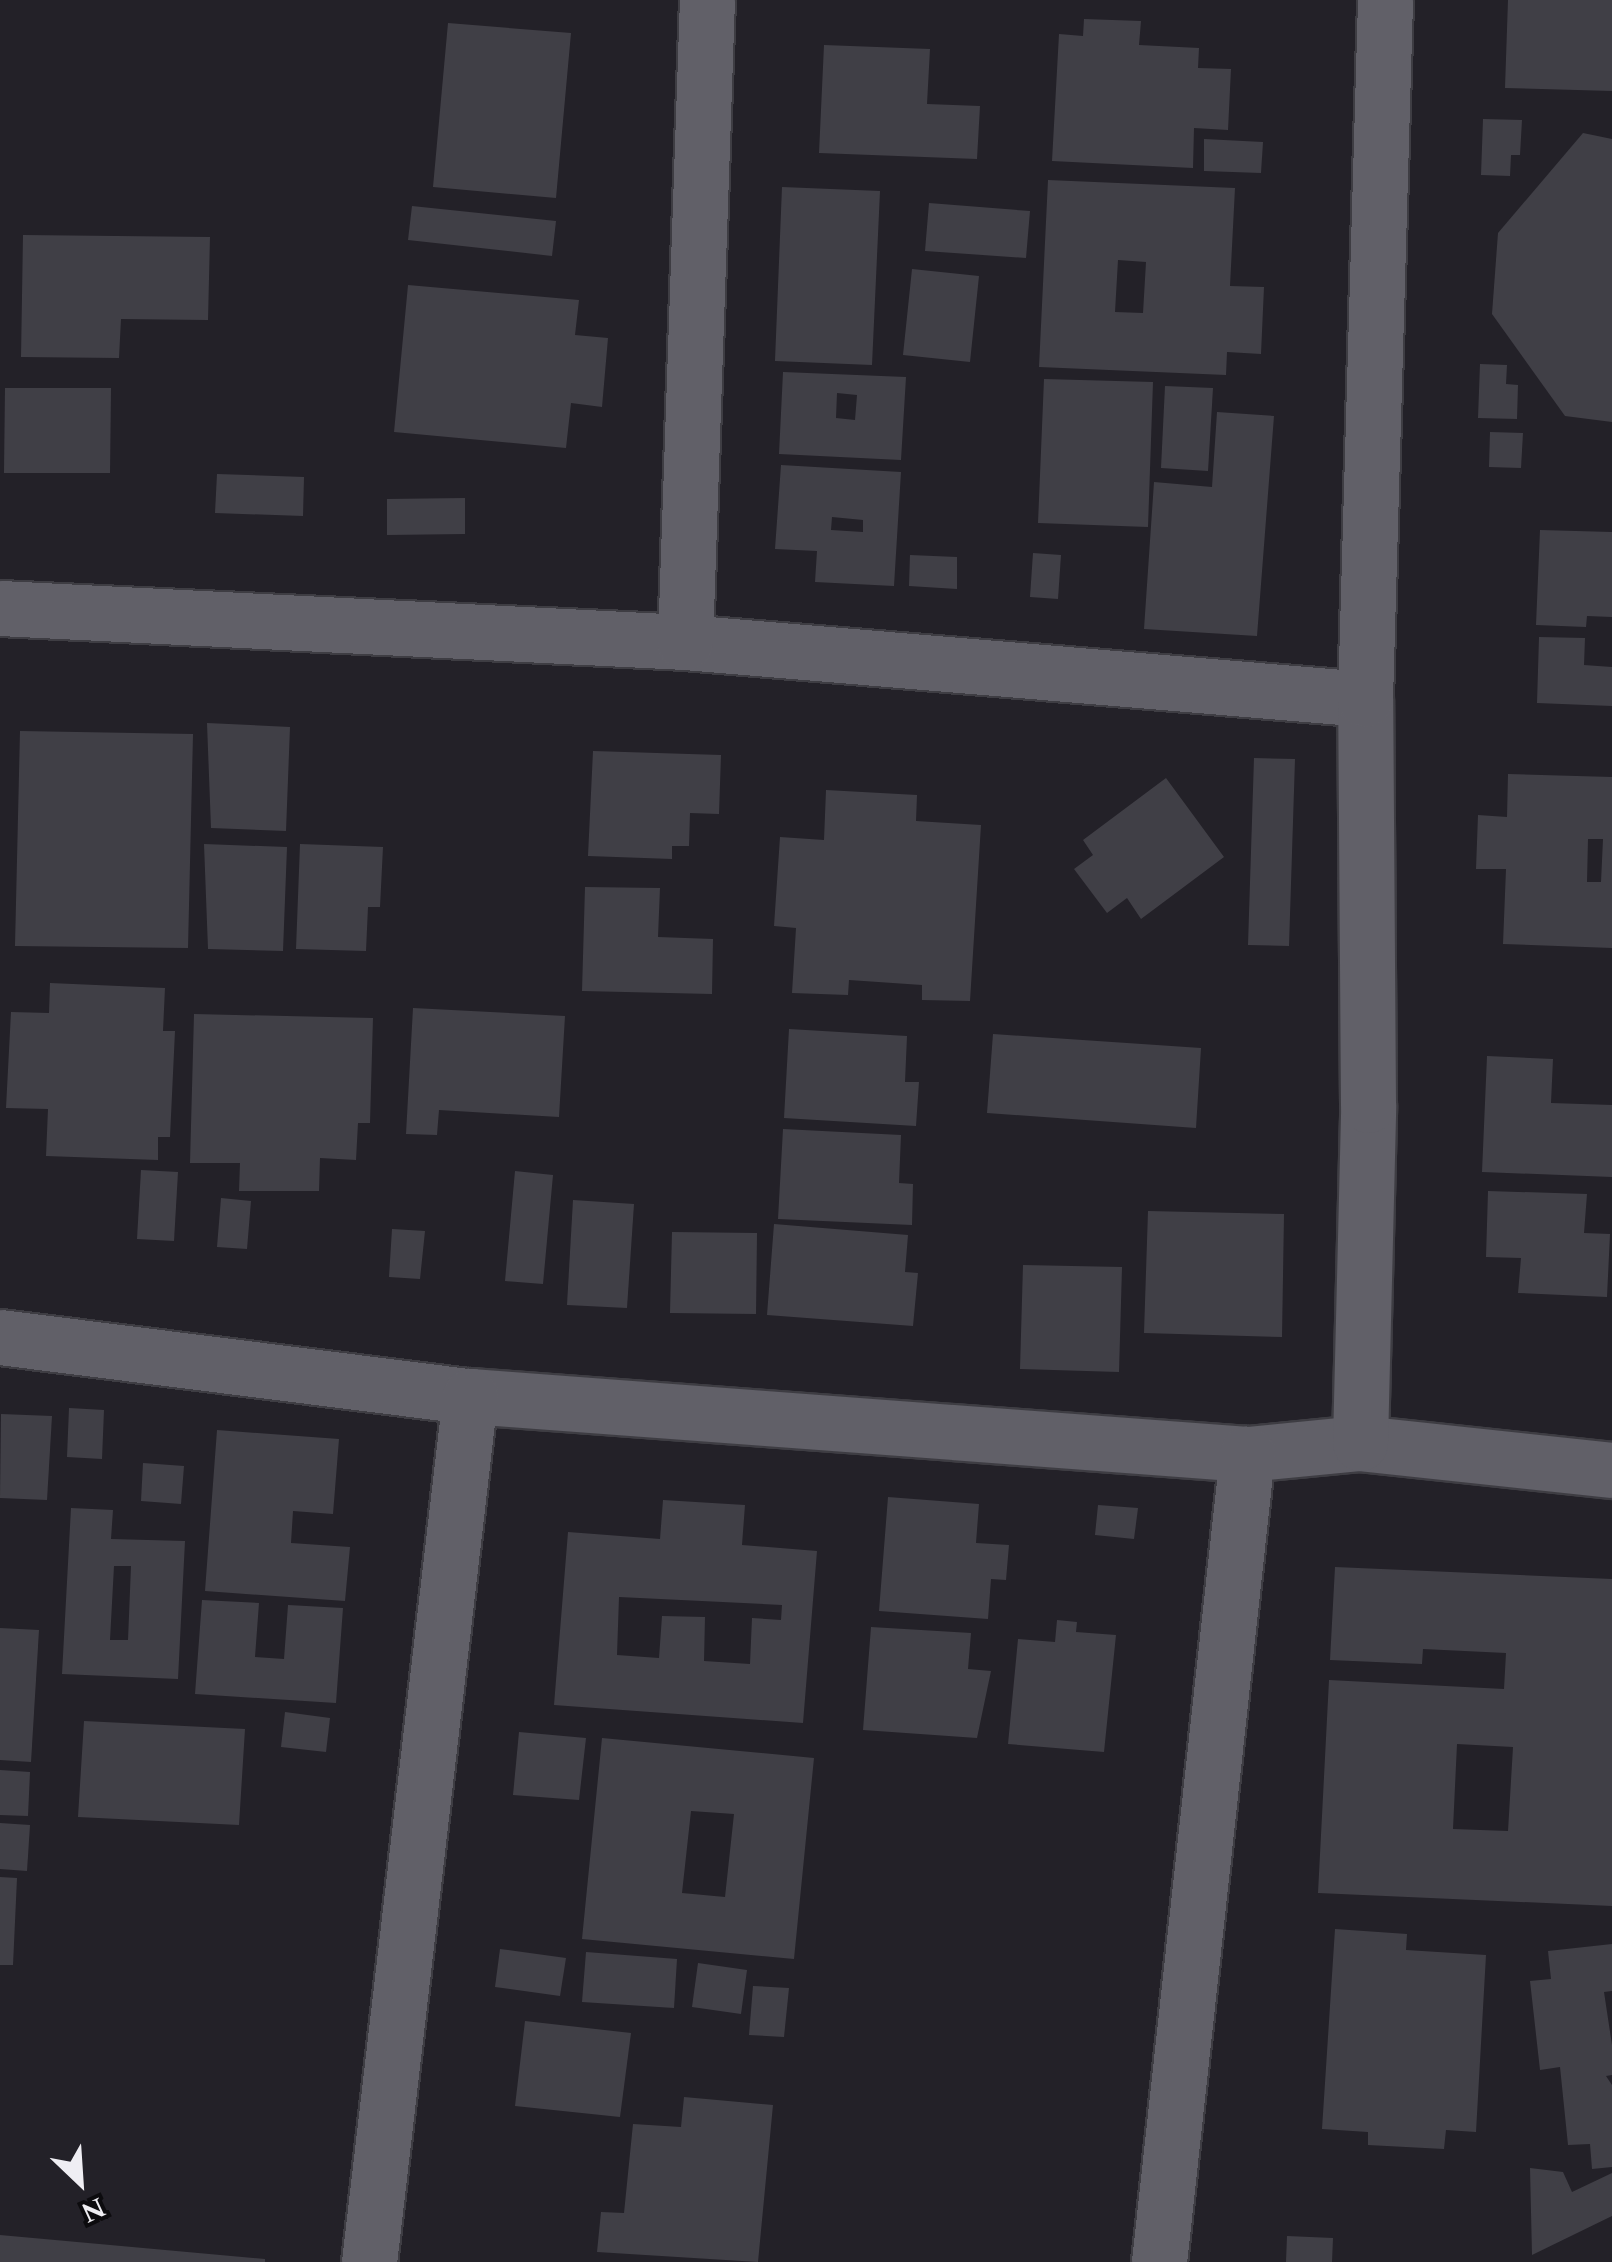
<!DOCTYPE html>
<style>
body{margin:0}
#map{position:relative;width:1612px;height:2262px;overflow:hidden;background:#232128;font-family:Spectral,serif}
div>[style]{position:absolute}
.building>*{inset:0;background:#403f46}
.roads{filter:drop-shadow(2px 0 #3e3d43) drop-shadow(-2px 0 #3e3d43) drop-shadow(0 2px #3e3d43) drop-shadow(0 -2px #3e3d43)}
.minor>*{height:55px;margin:-27.5px;padding:0 27.5px;transform-origin:27.5px;border-radius:27.5px;background:#616068}
span{translate:-50% -50%;white-space:nowrap;text-align:center;line-height:1.15;-webkit-text-stroke:10px #0c0b0e;paint-order:stroke}
.north{position:absolute;left:30px;top:2132px;width:100px;height:100px;-webkit-text-stroke:8px #0c0b0e;paint-order:stroke;rotate:155deg;font-size:28px;font-weight:700;line-height:40px;text-align:center;color:#efeef3}
.north::after{content:'';display:block;margin:auto;width:35px;height:45px;background:#efeef3;clip-path:polygon(50% 0,100% 100%,50% 72%,0 100%)}
</style>
<div id="map">
<div class="building">
<i style="clip-path:polygon(1508px 0,1612px 0,1612px 91px,1505px 88px)"></i>
<i style="clip-path:polygon(1084px 19px,1141px 21px,1139px 45px,1199px 48px,1198px 68px,1231px 69px,1228px 130px,1194px 128px,1193px 168px,1052px 161px,1059px 34px,1083px 36px)"></i>
<i style="clip-path:polygon(448px 23px,571px 33px,556px 198px,433px 187px)"></i>
<i style="clip-path:polygon(824px 45px,930px 49px,927px 104px,980px 106px,977px 159px,819px 153px)"></i>
<i style="clip-path:polygon(1483px 119px,1522px 120px,1520px 155px,1511px 155px,1510px 176px,1481px 175px)"></i>
<i style="clip-path:polygon(1583px 133px,1612px 139px,1612px 422px,1565px 416px,1492px 314px,1498px 233px)"></i>
<i style="clip-path:polygon(1204px 139px,1263px 142px,1261px 173px,1204px 171px)"></i>
<i style="clip-path:polygon(evenodd,1048px 180px,1235px 188px,1230px 286px,1264px 287px,1261px 354px,1227px 352px,1226px 375px,1039px 367px,1048px 180px,1118px 260px,1146px 262px,1143px 313px,1115px 312px,1118px 260px)"></i>
<i style="clip-path:polygon(782px 187px,880px 191px,872px 365px,775px 361px)"></i>
<i style="clip-path:polygon(929px 203px,1030px 211px,1026px 258px,925px 251px)"></i>
<i style="clip-path:polygon(412px 206px,556px 221px,552px 256px,408px 240px)"></i>
<i style="clip-path:polygon(23px 235px,210px 237px,208px 320px,121px 319px,119px 358px,21px 357px)"></i>
<i style="clip-path:polygon(912px 269px,979px 276px,970px 362px,903px 355px)"></i>
<i style="clip-path:polygon(408px 285px,579px 300px,575px 335px,608px 338px,602px 407px,571px 403px,566px 448px,394px 432px)"></i>
<i style="clip-path:polygon(1480px 364px,1507px 365px,1506px 384px,1518px 385px,1517px 419px,1478px 418px)"></i>
<i style="clip-path:polygon(evenodd,783px 372px,906px 377px,901px 460px,779px 454px,783px 372px,837px 393px,857px 395px,855px 420px,836px 418px,837px 393px)"></i>
<i style="clip-path:polygon(1044px 379px,1153px 382px,1148px 527px,1038px 523px)"></i>
<i style="clip-path:polygon(1165px 386px,1213px 388px,1208px 471px,1161px 468px)"></i>
<i style="clip-path:polygon(5px 388px,111px 388px,110px 473px,4px 473px)"></i>
<i style="clip-path:polygon(1217px 412px,1274px 416px,1257px 636px,1144px 629px,1154px 482px,1212px 487px)"></i>
<i style="clip-path:polygon(1490px 432px,1523px 433px,1521px 468px,1489px 467px)"></i>
<i style="clip-path:polygon(evenodd,781px 465px,901px 472px,894px 586px,815px 582px,817px 551px,775px 549px,781px 465px,832px 517px,863px 520px,863px 532px,831px 530px,832px 517px)"></i>
<i style="clip-path:polygon(217px 474px,304px 477px,303px 516px,215px 513px)"></i>
<i style="clip-path:polygon(465px 498px,465px 534px,387px 535px,387px 499px)"></i>
<i style="clip-path:polygon(1540px 530px,1612px 532px,1612px 617px,1587px 616px,1586px 627px,1536px 625px)"></i>
<i style="clip-path:polygon(1033px 553px,1061px 555px,1058px 599px,1030px 597px)"></i>
<i style="clip-path:polygon(910px 555px,957px 557px,957px 589px,909px 586px)"></i>
<i style="clip-path:polygon(1539px 637px,1585px 638px,1584px 665px,1612px 667px,1612px 706px,1537px 703px)"></i>
<i style="clip-path:polygon(207px 723px,290px 727px,286px 831px,211px 828px)"></i>
<i style="clip-path:polygon(20px 731px,193px 734px,188px 948px,15px 946px)"></i>
<i style="clip-path:polygon(593px 751px,721px 755px,719px 814px,690px 813px,689px 846px,672px 846px,672px 859px,588px 856px)"></i>
<i style="clip-path:polygon(1254px 758px,1295px 759px,1289px 946px,1248px 945px)"></i>
<i style="clip-path:polygon(evenodd,1508px 774px,1612px 777px,1612px 948px,1503px 944px,1506px 869px,1476px 869px,1478px 815px,1507px 817px,1508px 774px,1588px 839px,1603px 839px,1601px 882px,1587px 882px,1588px 839px)"></i>
<i style="clip-path:polygon(1166px 778px,1224px 857px,1141px 919px,1127px 898px,1107px 913px,1074px 869px,1093px 855px,1083px 840px)"></i>
<i style="clip-path:polygon(826px 790px,917px 795px,916px 821px,981px 825px,970px 1001px,922px 1000px,922px 985px,849px 980px,848px 995px,792px 993px,796px 928px,774px 926px,780px 837px,824px 840px)"></i>
<i style="clip-path:polygon(204px 844px,287px 847px,283px 951px,208px 949px)"></i>
<i style="clip-path:polygon(300px 844px,383px 847px,380px 907px,368px 907px,366px 951px,296px 949px)"></i>
<i style="clip-path:polygon(585px 887px,660px 888px,658px 937px,713px 939px,712px 994px,582px 991px)"></i>
<i style="clip-path:polygon(50px 983px,165px 988px,163px 1031px,175px 1031px,170px 1137px,158px 1137px,158px 1160px,46px 1156px,48px 1109px,6px 1108px,11px 1012px,49px 1013px)"></i>
<i style="clip-path:polygon(413px 1008px,565px 1016px,559px 1117px,439px 1110px,437px 1135px,406px 1134px)"></i>
<i style="clip-path:polygon(194px 1014px,373px 1018px,370px 1123px,358px 1123px,356px 1160px,320px 1158px,319px 1191px,239px 1191px,240px 1163px,190px 1163px)"></i>
<i style="clip-path:polygon(789px 1029px,907px 1036px,905px 1082px,919px 1082px,916px 1126px,784px 1118px)"></i>
<i style="clip-path:polygon(993px 1034px,1201px 1048px,1196px 1128px,987px 1113px)"></i>
<i style="clip-path:polygon(1487px 1056px,1553px 1059px,1551px 1103px,1612px 1105px,1612px 1177px,1482px 1172px)"></i>
<i style="clip-path:polygon(783px 1129px,901px 1135px,899px 1183px,913px 1184px,912px 1225px,778px 1219px)"></i>
<i style="clip-path:polygon(141px 1170px,178px 1172px,174px 1241px,137px 1239px)"></i>
<i style="clip-path:polygon(515px 1171px,553px 1175px,543px 1284px,505px 1281px)"></i>
<i style="clip-path:polygon(1488px 1191px,1587px 1194px,1584px 1233px,1610px 1234px,1607px 1297px,1518px 1293px,1521px 1258px,1486px 1257px)"></i>
<i style="clip-path:polygon(221px 1198px,251px 1201px,247px 1249px,217px 1247px)"></i>
<i style="clip-path:polygon(573px 1200px,634px 1204px,627px 1308px,567px 1305px)"></i>
<i style="clip-path:polygon(1148px 1211px,1284px 1214px,1282px 1337px,1144px 1333px)"></i>
<i style="clip-path:polygon(774px 1224px,908px 1235px,905px 1272px,918px 1273px,913px 1326px,767px 1315px)"></i>
<i style="clip-path:polygon(392px 1229px,425px 1231px,420px 1279px,389px 1277px)"></i>
<i style="clip-path:polygon(672px 1232px,757px 1233px,756px 1314px,670px 1313px)"></i>
<i style="clip-path:polygon(1023px 1265px,1122px 1267px,1119px 1372px,1020px 1369px)"></i>
<i style="clip-path:polygon(69px 1408px,104px 1410px,102px 1459px,67px 1457px)"></i>
<i style="clip-path:polygon(1px 1414px,52px 1416px,47px 1500px,0 1498px)"></i>
<i style="clip-path:polygon(217px 1430px,339px 1439px,333px 1514px,293px 1511px,291px 1543px,350px 1547px,345px 1601px,205px 1591px)"></i>
<i style="clip-path:polygon(143px 1463px,184px 1466px,181px 1504px,141px 1501px)"></i>
<i style="clip-path:polygon(888px 1497px,979px 1504px,976px 1543px,1009px 1545px,1006px 1580px,991px 1579px,988px 1619px,879px 1611px)"></i>
<i style="clip-path:polygon(evenodd,663px 1500px,745px 1505px,742px 1545px,817px 1551px,803px 1723px,554px 1705px,568px 1532px,660px 1539px,663px 1500px,619px 1597px,782px 1605px,781px 1620px,752px 1618px,750px 1664px,704px 1661px,705px 1617px,662px 1616px,659px 1658px,617px 1655px,619px 1597px)"></i>
<i style="clip-path:polygon(1098px 1505px,1138px 1508px,1134px 1539px,1095px 1535px)"></i>
<i style="clip-path:polygon(evenodd,71px 1508px,113px 1510px,111px 1539px,185px 1541px,178px 1679px,62px 1674px,71px 1508px,114px 1566px,131px 1566px,128px 1640px,110px 1640px,114px 1566px)"></i>
<i style="clip-path:polygon(evenodd,1335px 1567px,1612px 1579px,1612px 1906px,1318px 1893px,1329px 1680px,1504px 1689px,1506px 1653px,1423px 1649px,1422px 1664px,1330px 1660px,1335px 1567px,1457px 1744px,1513px 1747px,1508px 1831px,1453px 1829px,1457px 1744px)"></i>
<i style="clip-path:polygon(202px 1600px,259px 1603px,255px 1657px,284px 1659px,288px 1605px,343px 1608px,336px 1703px,195px 1694px)"></i>
<i style="clip-path:polygon(1057px 1620px,1077px 1622px,1076px 1632px,1116px 1635px,1104px 1752px,1008px 1744px,1018px 1639px,1055px 1642px)"></i>
<i style="clip-path:polygon(871px 1627px,971px 1633px,968px 1669px,991px 1671px,977px 1738px,863px 1730px)"></i>
<i style="clip-path:polygon(0 1628px,39px 1630px,31px 1762px,0 1760px)"></i>
<i style="clip-path:polygon(285px 1712px,330px 1718px,326px 1752px,281px 1747px)"></i>
<i style="clip-path:polygon(84px 1721px,245px 1729px,239px 1825px,78px 1817px)"></i>
<i style="clip-path:polygon(519px 1732px,586px 1738px,579px 1800px,513px 1795px)"></i>
<i style="clip-path:polygon(evenodd,602px 1738px,814px 1758px,794px 1959px,582px 1939px,602px 1738px,691px 1811px,734px 1814px,725px 1897px,682px 1893px,691px 1811px)"></i>
<i style="clip-path:polygon(0 1770px,30px 1772px,28px 1816px,0 1815px)"></i>
<i style="clip-path:polygon(0 1823px,30px 1825px,27px 1871px,0 1869px)"></i>
<i style="clip-path:polygon(0 1877px,17px 1878px,13px 1965px,0 1965px)"></i>
<i style="clip-path:polygon(1335px 1929px,1407px 1934px,1406px 1950px,1486px 1955px,1476px 2132px,1446px 2130px,1444px 2149px,1368px 2145px,1368px 2132px,1322px 2129px)"></i>
<i style="clip-path:polygon(1612px 1944px,1612px 1991px,1604px 1992px,1612px 2045px,1612px 2075px,1606px 2076px,1612px 2085px,1612px 2167px,1592px 2169px,1590px 2144px,1568px 2145px,1560px 2067px,1540px 2070px,1530px 1981px,1551px 1979px,1548px 1951px)"></i>
<i style="clip-path:polygon(500px 1949px,566px 1958px,560px 1996px,495px 1987px)"></i>
<i style="clip-path:polygon(586px 1952px,677px 1959px,674px 2008px,582px 2002px)"></i>
<i style="clip-path:polygon(698px 1963px,747px 1970px,741px 2014px,692px 2007px)"></i>
<i style="clip-path:polygon(753px 1986px,789px 1988px,784px 2037px,749px 2035px)"></i>
<i style="clip-path:polygon(525px 2021px,631px 2033px,620px 2117px,515px 2106px)"></i>
<i style="clip-path:polygon(684px 2097px,773px 2105px,758px 2262px,597px 2252px,601px 2212px,624px 2213px,633px 2124px,681px 2127px)"></i>
<i style="clip-path:polygon(1530px 2168px,1563px 2172px,1572px 2192px,1612px 2173px,1612px 2216px,1532px 2255px)"></i>
<i style="clip-path:polygon(0 2235px,265px 2259px,265px 2262px,0 2262px)"></i>
<i style="clip-path:polygon(1287px 2236px,1333px 2238px,1332px 2262px,1286px 2262px)"></i>
</div>
<div class="roads">
<div class="minor">
<i style="left:0;top:608px;width:686px;rotate:2.84deg"></i>
<i style="left:685px;top:642px;width:682px;rotate:4.79deg"></i>
<i style="left:685px;top:642px;width:642px;rotate:-88.04deg"></i>
<i style="left:0;top:1337px;width:474px;rotate:7.2deg"></i>
<i style="left:470px;top:1396px;width:779px;rotate:4.27deg"></i>
<i style="left:1247px;top:1454px;width:114px;rotate:-5.6deg"></i>
<i style="left:1360px;top:1443px;width:253px;rotate:6.1deg"></i>
<i style="left:1360px;top:1443px;width:338px;rotate:-88.6deg"></i>
<i style="left:1368px;top:1105px;width:406px;rotate:-90.4deg"></i>
<i style="left:1365px;top:699px;width:699px;rotate:-88.36deg"></i>
<i style="left:369px;top:2262px;width:872px;rotate:-83.35deg"></i>
<i style="left:1159px;top:2262px;width:813px;rotate:-83.78deg"></i>
</div>
</div>
<div class="north">N</div>
</div>
